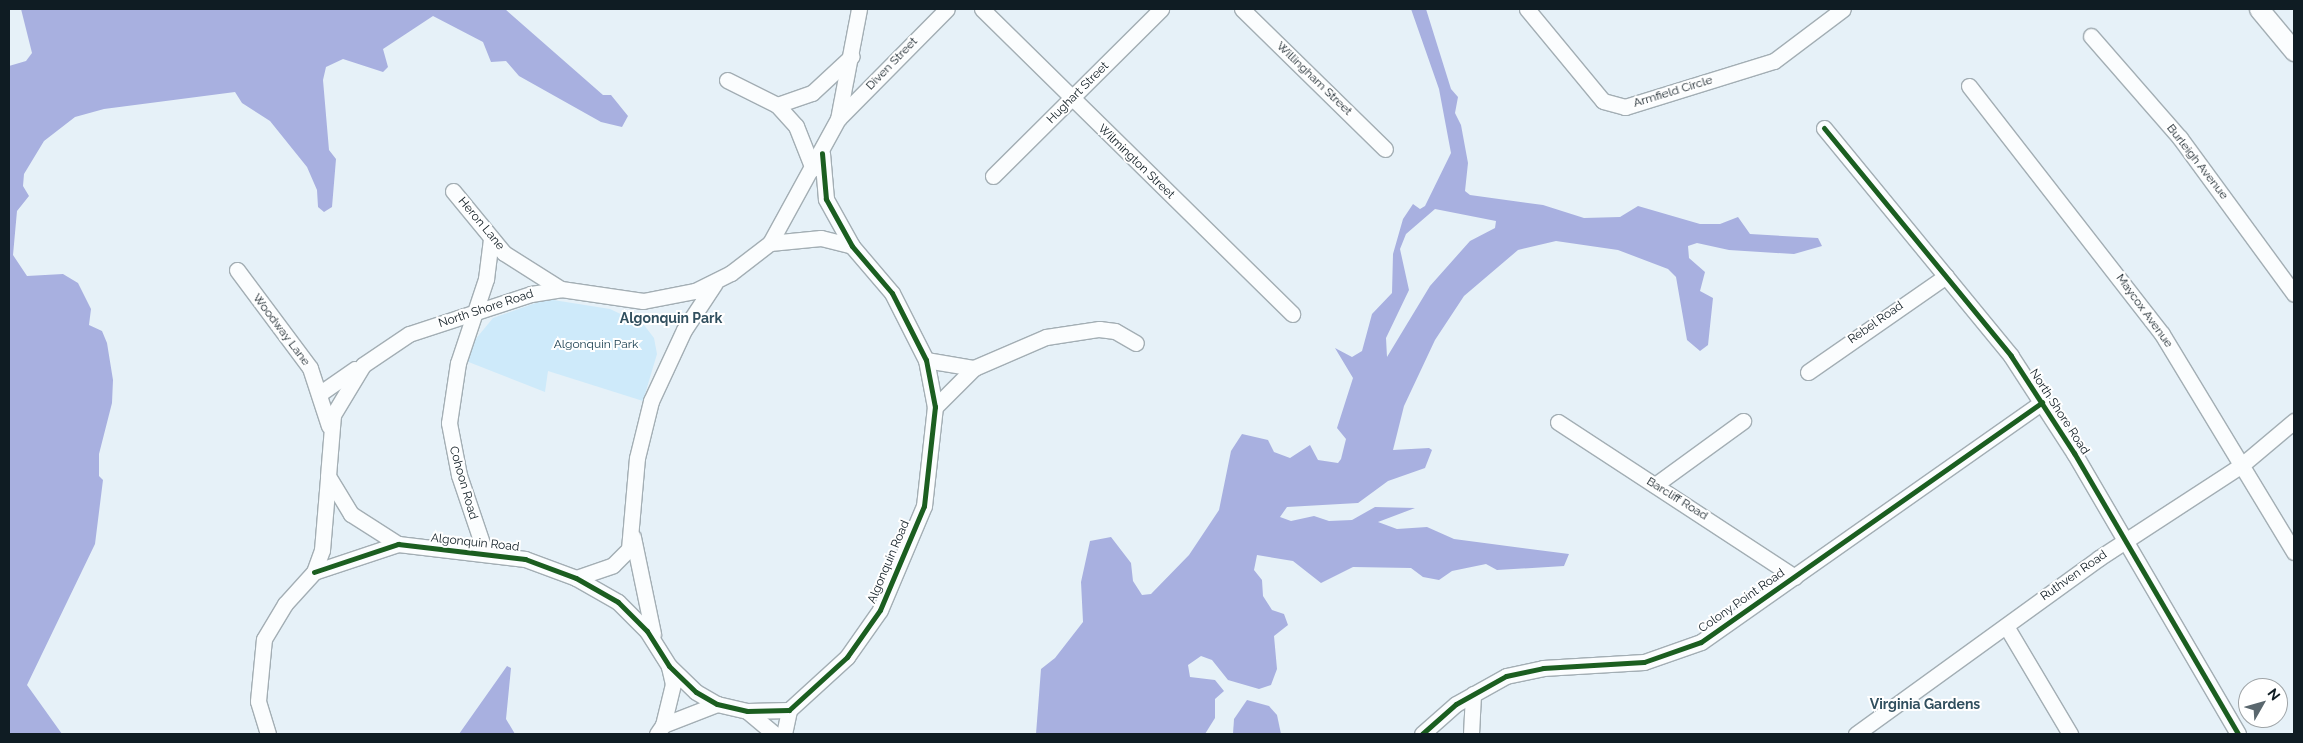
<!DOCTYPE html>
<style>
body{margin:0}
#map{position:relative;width:2303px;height:743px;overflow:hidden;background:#e6f1f8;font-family:Raleway,sans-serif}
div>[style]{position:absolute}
.green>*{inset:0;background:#ceeafa}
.water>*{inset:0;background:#a8b0e0}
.roads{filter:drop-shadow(1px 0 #a3aeb4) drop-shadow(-1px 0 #a3aeb4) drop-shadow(0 1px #a3aeb4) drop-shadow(0 -1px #a3aeb4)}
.minor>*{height:15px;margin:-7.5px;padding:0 7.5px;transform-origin:7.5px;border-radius:7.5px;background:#fbfdfe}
.major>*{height:19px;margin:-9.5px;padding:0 9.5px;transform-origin:9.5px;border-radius:9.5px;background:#fbfdfe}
.cycleway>*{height:5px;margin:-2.5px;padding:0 2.5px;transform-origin:2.5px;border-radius:2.5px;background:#1b5e20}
span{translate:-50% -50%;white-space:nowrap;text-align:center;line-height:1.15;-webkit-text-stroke:4px #fff;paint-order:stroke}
.street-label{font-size:12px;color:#0f1c23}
.park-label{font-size:12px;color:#1d4051}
.neighbourhood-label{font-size:14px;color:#314f5e;font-weight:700}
.frame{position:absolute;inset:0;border:10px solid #0f1c23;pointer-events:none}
.north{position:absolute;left:2238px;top:678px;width:50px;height:50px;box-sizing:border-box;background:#fff;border:1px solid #9fa4a7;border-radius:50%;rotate:52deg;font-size:14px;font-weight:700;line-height:20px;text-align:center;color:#0f1c23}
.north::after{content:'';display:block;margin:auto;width:18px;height:22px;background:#5a676e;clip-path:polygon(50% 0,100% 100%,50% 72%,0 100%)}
</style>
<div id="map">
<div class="green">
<i style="clip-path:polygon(547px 299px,610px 309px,644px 325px,654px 338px,657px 354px,643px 401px,548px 371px,545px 392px,466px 361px,474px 341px,493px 318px)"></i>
</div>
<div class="water">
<i style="clip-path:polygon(21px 9px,505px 9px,603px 95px,611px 95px,628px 116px,622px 127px,601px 122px,519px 76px,506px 61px,491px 62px,483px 42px,433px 16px,383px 49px,388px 67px,383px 72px,343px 59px,326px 67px,323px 80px,329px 150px,336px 159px,332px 207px,324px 212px,318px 207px,317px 190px,307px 167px,270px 121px,242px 103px,235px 92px,104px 109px,75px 117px,44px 141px,24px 174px,23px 186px,29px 196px,17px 211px,13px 255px,27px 276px,63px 274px,78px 283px,91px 309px,89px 325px,102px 331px,107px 343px,113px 380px,112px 403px,99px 454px,99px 476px,103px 480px,95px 544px,27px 685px,62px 734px,9px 734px,9px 66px,26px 61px,32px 53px)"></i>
<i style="clip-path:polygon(evenodd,1411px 9px,1426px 9px,1451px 89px,1458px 97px,1455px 113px,1461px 125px,1468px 163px,1465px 191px,1470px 195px,1543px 205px,1584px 218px,1620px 217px,1638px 206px,1700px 224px,1720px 224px,1738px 217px,1750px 234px,1818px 238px,1822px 246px,1794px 254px,1729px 250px,1697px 243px,1688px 246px,1689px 258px,1705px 272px,1700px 291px,1713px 298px,1708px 345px,1700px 351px,1687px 340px,1676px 277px,1668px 269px,1618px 250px,1556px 241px,1518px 250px,1464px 296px,1435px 340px,1404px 406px,1393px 450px,1429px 448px,1432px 450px,1425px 468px,1388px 481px,1358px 503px,1287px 507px,1280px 517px,1291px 521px,1314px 516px,1329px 521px,1352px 520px,1375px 507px,1415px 508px,1378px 522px,1397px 529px,1427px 527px,1454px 539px,1569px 554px,1564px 566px,1497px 570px,1486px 564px,1452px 571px,1439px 580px,1423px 577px,1411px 568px,1353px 567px,1321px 583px,1293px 561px,1257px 555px,1254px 570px,1262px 580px,1263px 596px,1272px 610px,1284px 614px,1288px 625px,1274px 636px,1277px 669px,1271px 685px,1259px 689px,1228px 680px,1212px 660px,1201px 656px,1188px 665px,1190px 677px,1215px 680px,1224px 691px,1215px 699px,1215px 718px,1205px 734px,1036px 734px,1041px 669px,1055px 658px,1083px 622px,1081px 582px,1090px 541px,1111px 537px,1131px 563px,1133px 581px,1142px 595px,1151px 594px,1189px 555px,1219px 510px,1231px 451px,1242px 434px,1268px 440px,1274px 452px,1290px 458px,1310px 445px,1318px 460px,1338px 463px,1341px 459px,1346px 439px,1337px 428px,1353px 378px,1335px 348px,1352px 357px,1362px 351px,1372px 314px,1392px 293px,1393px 254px,1403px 219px,1413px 204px,1420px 209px,1425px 206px,1451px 153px,1439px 89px,1411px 9px,1435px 209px,1496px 221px,1495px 228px,1470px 241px,1430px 286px,1387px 357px,1386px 338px,1409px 290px,1400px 249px,1406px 234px,1435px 209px)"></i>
<i style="clip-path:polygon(507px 666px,511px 668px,506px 719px,515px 734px,459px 734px)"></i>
<i style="clip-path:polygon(1247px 700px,1269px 706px,1277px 715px,1281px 734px,1233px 734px,1234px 719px)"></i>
</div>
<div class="roads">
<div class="minor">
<i style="left:982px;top:9px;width:435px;rotate:44.5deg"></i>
<i style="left:1242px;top:9px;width:200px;rotate:44.4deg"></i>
<i style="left:1527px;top:9px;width:119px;rotate:50.4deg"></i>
<i style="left:1603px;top:101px;width:23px;rotate:15deg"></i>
<i style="left:1625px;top:107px;width:156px;rotate:-17.2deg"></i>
<i style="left:1774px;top:61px;width:86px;rotate:-37deg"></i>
<i style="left:2091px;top:36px;width:135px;rotate:48.9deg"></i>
<i style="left:2180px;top:138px;width:193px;rotate:53.8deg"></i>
<i style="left:727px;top:80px;width:56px;rotate:26.6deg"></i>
<i style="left:777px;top:105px;width:28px;rotate:48deg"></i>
<i style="left:796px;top:126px;width:46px;rotate:68.4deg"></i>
<i style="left:1969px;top:86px;width:314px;rotate:52.1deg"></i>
<i style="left:2162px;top:334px;width:255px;rotate:58.8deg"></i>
<i style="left:777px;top:105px;width:37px;rotate:-19deg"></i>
<i style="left:812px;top:93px;width:54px;rotate:-42.8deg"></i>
<i style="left:839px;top:118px;width:153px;rotate:-45.3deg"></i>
<i style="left:1824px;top:128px;width:295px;rotate:50.6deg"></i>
<i style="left:2011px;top:356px;width:116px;rotate:57deg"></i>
<i style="left:2074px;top:453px;width:325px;rotate:59.7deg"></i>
<i style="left:993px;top:176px;width:237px;rotate:-44.8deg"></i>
<i style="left:453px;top:191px;width:80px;rotate:50.6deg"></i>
<i style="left:504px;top:253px;width:67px;rotate:32.3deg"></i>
<i style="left:770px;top:243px;width:51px;rotate:-5.6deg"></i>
<i style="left:821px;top:238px;width:32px;rotate:14deg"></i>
<i style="left:237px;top:270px;width:122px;rotate:53.3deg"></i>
<i style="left:310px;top:368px;width:61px;rotate:71.9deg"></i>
<i style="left:926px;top:360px;width:49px;rotate:9.5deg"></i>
<i style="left:974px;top:368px;width:78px;rotate:-23.3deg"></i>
<i style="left:1046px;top:337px;width:54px;rotate:-8.6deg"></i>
<i style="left:1099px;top:329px;width:16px;rotate:7deg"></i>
<i style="left:1115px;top:331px;width:24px;rotate:30deg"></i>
<i style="left:1808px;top:372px;width:168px;rotate:-34.8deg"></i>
<i style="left:322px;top:392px;width:40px;rotate:-34.9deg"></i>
<i style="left:935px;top:407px;width:55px;rotate:-45deg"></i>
<i style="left:1558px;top:422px;width:283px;rotate:33.2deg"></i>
<i style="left:1655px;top:485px;width:109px;rotate:-36deg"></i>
<i style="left:633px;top:537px;width:99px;rotate:78.3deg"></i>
<i style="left:398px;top:544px;width:56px;rotate:-147.4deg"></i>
<i style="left:351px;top:514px;width:44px;rotate:-121.2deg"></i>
<i style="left:328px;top:476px;width:61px;rotate:-85.3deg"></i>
<i style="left:333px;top:415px;width:58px;rotate:-59deg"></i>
<i style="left:363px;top:365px;width:55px;rotate:-34deg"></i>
<i style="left:409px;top:334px;width:128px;rotate:-18.2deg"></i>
<i style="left:531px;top:294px;width:30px;rotate:-9deg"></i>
<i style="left:561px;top:289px;width:83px;rotate:8.3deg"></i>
<i style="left:643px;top:301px;width:53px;rotate:-10.9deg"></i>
<i style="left:695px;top:291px;width:40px;rotate:-26.6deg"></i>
<i style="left:731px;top:273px;width:49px;rotate:-37.6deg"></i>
<i style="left:770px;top:243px;width:141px;rotate:-61.3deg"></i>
<i style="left:838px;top:119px;width:112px;rotate:-79.2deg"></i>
<i style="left:485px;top:552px;width:81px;rotate:-108.7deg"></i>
<i style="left:459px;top:475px;width:53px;rotate:-100.9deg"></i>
<i style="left:449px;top:423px;width:61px;rotate:-81.5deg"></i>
<i style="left:458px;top:363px;width:89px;rotate:-71.6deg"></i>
<i style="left:486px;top:279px;width:40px;rotate:-82.9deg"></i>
<i style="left:314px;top:572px;width:89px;rotate:-18.4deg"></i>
<i style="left:398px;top:544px;width:128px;rotate:6.7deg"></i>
<i style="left:525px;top:559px;width:54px;rotate:20.4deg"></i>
<i style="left:576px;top:578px;width:48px;rotate:29.7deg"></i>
<i style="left:618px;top:602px;width:41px;rotate:45deg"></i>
<i style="left:647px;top:631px;width:41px;rotate:57.8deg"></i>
<i style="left:669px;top:666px;width:37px;rotate:44deg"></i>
<i style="left:696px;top:692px;width:24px;rotate:30deg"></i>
<i style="left:717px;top:704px;width:31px;rotate:13deg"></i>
<i style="left:747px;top:711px;width:42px;rotate:-1.4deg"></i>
<i style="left:789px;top:710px;width:79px;rotate:-42.4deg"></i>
<i style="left:847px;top:657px;width:57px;rotate:-54.9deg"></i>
<i style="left:880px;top:610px;width:113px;rotate:-67.1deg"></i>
<i style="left:924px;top:506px;width:100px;rotate:-83.7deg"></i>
<i style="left:935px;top:407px;width:48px;rotate:-100.8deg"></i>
<i style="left:926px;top:360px;width:75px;rotate:-116.9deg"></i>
<i style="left:892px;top:293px;width:62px;rotate:-130.4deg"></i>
<i style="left:852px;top:246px;width:54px;rotate:-119deg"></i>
<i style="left:826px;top:199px;width:46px;rotate:-95deg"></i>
<i style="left:576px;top:578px;width:39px;rotate:-19deg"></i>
<i style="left:613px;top:565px;width:23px;rotate:-45deg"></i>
<i style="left:629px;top:549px;width:91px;rotate:-85deg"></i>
<i style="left:637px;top:458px;width:59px;rotate:-76.2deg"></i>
<i style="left:651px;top:401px;width:78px;rotate:-65.1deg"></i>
<i style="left:684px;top:330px;width:56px;rotate:-56.6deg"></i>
<i style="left:2006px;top:626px;width:126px;rotate:59.3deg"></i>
<i style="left:747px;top:711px;width:35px;rotate:40deg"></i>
<i style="left:663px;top:725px;width:58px;rotate:-21.3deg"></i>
<i style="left:268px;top:734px;width:34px;rotate:-107deg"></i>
<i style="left:258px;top:701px;width:62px;rotate:-84.5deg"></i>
<i style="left:264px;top:639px;width:41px;rotate:-59deg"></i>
<i style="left:285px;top:604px;width:43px;rotate:-47.8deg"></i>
<i style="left:314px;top:572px;width:23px;rotate:-70deg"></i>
<i style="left:322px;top:550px;width:71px;rotate:-85.2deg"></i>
<i style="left:657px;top:734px;width:11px;rotate:-56deg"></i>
<i style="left:663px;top:725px;width:42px;rotate:-76.3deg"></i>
<i style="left:673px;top:684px;width:18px;rotate:-103deg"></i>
<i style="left:784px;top:734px;width:25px;rotate:-78deg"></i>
<i style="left:1422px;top:734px;width:45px;rotate:-41.4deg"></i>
<i style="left:1456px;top:704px;width:57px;rotate:-29.2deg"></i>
<i style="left:1506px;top:676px;width:38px;rotate:-12deg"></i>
<i style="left:1543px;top:668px;width:101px;rotate:-3.4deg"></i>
<i style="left:1644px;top:662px;width:60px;rotate:-19.3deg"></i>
<i style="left:1701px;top:642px;width:417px;rotate:-35.1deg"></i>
<i style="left:1471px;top:734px;width:40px;rotate:-87.1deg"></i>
<i style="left:1856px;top:734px;width:300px;rotate:-35.9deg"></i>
<i style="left:2099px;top:558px;width:172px;rotate:-33.1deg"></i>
<i style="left:2243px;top:464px;width:67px;rotate:-40.1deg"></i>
</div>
<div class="major">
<i style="left:2259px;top:9px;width:55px;rotate:50.2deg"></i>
</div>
</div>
<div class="cycleway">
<i style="left:1824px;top:128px;width:295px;rotate:50.6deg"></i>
<i style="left:2011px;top:356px;width:116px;rotate:57deg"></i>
<i style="left:2074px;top:453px;width:325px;rotate:59.7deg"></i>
<i style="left:314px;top:572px;width:89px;rotate:-18.4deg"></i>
<i style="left:398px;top:544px;width:128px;rotate:6.7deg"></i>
<i style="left:525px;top:559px;width:54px;rotate:20.4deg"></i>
<i style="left:576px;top:578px;width:48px;rotate:29.7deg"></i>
<i style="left:618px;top:602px;width:41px;rotate:45deg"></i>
<i style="left:647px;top:631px;width:41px;rotate:57.8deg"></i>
<i style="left:669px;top:666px;width:37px;rotate:44deg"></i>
<i style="left:696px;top:692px;width:24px;rotate:30deg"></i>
<i style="left:717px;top:704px;width:31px;rotate:13deg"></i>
<i style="left:747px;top:711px;width:42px;rotate:-1.4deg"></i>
<i style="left:789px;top:710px;width:79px;rotate:-42.4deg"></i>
<i style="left:847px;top:657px;width:57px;rotate:-54.9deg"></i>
<i style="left:880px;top:610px;width:113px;rotate:-67.1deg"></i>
<i style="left:924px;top:506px;width:100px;rotate:-83.7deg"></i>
<i style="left:935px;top:407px;width:48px;rotate:-100.8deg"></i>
<i style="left:926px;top:360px;width:75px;rotate:-116.9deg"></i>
<i style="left:892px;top:293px;width:62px;rotate:-130.4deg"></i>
<i style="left:852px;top:246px;width:54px;rotate:-119deg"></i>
<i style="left:826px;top:199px;width:46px;rotate:-95deg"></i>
<i style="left:1422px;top:734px;width:45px;rotate:-41.4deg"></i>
<i style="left:1456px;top:704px;width:57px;rotate:-29.2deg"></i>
<i style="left:1506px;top:676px;width:38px;rotate:-12deg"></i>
<i style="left:1543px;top:668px;width:101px;rotate:-3.4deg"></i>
<i style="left:1644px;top:662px;width:60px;rotate:-19.3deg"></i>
<i style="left:1701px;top:642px;width:417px;rotate:-35.1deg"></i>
</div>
<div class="street-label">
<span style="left:892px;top:64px;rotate:-46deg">Diven Street</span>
<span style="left:1314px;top:79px;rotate:44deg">Willingham Street</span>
<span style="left:1673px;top:92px;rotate:-17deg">Armfield Circle</span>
<span style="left:1078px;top:93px;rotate:-45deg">Hughart Street</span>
<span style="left:1136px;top:162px;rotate:44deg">Wilmington Street</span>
<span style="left:2197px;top:162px;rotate:52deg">Burleigh Avenue</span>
<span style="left:481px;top:224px;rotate:50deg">Heron Lane</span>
<span style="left:486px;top:309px;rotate:-18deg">North Shore Road</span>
<span style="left:2144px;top:311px;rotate:54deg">Maycox Avenue</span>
<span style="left:1876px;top:323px;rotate:-35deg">Rebel Road</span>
<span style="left:281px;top:330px;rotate:53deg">Woodway Lane</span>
<span style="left:2059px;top:412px;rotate:57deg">North Shore Road</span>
<span style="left:463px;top:483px;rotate:74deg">Cohoon Road</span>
<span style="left:1677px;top:499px;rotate:32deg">Barcliff Road</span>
<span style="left:475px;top:543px;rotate:6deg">Algonquin Road</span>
<span style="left:889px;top:562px;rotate:-67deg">Algonquin Road</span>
<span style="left:2074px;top:576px;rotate:-35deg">Ruthven Road</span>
<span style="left:1742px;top:601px;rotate:-35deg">Colony Point Road</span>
</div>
<div class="park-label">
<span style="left:596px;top:345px">Algonquin Park</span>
</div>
<div class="neighbourhood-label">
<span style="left:671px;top:318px">Algonquin Park</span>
<span style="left:1925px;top:704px">Virginia Gardens</span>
</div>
<div class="frame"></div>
<div class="north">N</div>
</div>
